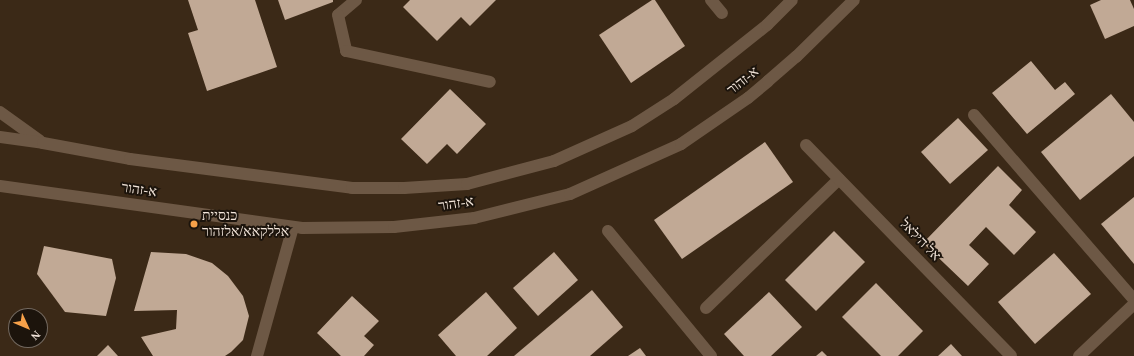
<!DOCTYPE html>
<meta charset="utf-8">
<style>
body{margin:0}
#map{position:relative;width:1134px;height:356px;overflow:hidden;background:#3b2917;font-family:"Times New Roman","Noto Sans Hebrew",serif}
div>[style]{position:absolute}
.building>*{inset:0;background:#c1a995}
.lane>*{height:12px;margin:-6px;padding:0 6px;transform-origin:6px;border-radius:6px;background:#6d5845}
.street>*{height:12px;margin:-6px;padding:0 6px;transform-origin:6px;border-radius:6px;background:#6d5845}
.secondary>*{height:12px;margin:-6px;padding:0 6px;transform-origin:6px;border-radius:6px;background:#6d5845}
.dots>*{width:11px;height:11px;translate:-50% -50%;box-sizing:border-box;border:2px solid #1c140c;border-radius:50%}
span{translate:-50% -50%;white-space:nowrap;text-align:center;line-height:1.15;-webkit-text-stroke:4px #1c140c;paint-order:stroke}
.street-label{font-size:14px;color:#f3e6db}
.poi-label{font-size:14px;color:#f3e6db}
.left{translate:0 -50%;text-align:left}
.north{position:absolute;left:8px;top:308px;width:40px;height:40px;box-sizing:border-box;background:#1c140c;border:1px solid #72685f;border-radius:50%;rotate:134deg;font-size:11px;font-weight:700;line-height:16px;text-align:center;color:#f3e6db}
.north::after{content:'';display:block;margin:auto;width:14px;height:18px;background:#f7a149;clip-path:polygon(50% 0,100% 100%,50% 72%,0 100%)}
</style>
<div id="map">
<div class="building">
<i style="clip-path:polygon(188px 0,255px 0,277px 67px,207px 91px,188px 33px,198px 30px)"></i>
<i style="clip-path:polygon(278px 0,333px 0,333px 2px,285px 20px)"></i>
<i style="clip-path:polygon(410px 0,496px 0,470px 26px,461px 17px,437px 41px,403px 7px)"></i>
<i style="clip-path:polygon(652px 0,655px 0,685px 46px,631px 83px,599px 35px)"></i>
<i style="clip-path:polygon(1101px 0,1130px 0,1134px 9px,1134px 26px,1105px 39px,1090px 5px)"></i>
<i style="clip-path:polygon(1031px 61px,1055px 90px,1065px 82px,1075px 94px,1027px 134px,992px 93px)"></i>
<i style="clip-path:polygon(450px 89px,486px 124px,457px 154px,447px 144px,427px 164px,401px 139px)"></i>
<i style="clip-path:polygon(1111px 94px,1134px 122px,1134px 156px,1080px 200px,1041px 152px)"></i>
<i style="clip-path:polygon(958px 118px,988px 150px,950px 184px,921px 152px)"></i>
<i style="clip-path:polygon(765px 142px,793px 182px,682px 259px,654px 220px)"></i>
<i style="clip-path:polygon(998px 166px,1022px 190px,1009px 205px,1036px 232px,1014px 255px,986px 227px,969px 245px,989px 264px,968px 286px,923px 243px)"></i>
<i style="clip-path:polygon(1134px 197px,1134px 264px,1101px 224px)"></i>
<i style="clip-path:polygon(834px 231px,865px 262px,816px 311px,785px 280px)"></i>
<i style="clip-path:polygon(44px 246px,112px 259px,116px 278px,106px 316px,65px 312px,37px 274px)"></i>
<i style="clip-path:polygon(151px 252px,186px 254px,212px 263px,228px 276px,243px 296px,249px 316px,243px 340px,231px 352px,225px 356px,153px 356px,141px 337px,176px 329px,177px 310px,134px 311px)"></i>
<i style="clip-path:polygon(554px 252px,578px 280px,538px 316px,513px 288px)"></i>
<i style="clip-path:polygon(1054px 253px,1091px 294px,1035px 344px,998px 302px)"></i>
<i style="clip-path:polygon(876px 283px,923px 331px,898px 356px,881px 356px,842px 317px)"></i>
<i style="clip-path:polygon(592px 290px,623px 327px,590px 356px,514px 356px)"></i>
<i style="clip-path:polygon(486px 292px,517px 328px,487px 356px,456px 356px,438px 335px)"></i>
<i style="clip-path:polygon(769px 292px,802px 327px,771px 356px,744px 356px,724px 334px)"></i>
<i style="clip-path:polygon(352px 296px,379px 321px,364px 336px,374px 345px,364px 356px,341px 356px,317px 333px)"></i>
<i style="clip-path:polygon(951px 344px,962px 356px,938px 356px)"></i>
<i style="clip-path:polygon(108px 345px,118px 356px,97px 356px)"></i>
<i style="clip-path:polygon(640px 348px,646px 356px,628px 356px)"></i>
<i style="clip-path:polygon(822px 351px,827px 356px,816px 356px)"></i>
</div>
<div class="lane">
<i style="left:356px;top:0;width:23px;rotate:140deg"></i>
<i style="left:338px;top:15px;width:37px;rotate:77deg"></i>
<i style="left:346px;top:51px;width:147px;rotate:12.1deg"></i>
<i style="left:706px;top:308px;width:185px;rotate:-44.1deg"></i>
</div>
<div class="street">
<i style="left:711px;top:0;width:17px;rotate:50deg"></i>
<i style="left:974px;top:115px;width:245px;rotate:49.1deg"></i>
<i style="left:806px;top:145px;width:294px;rotate:45.8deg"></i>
<i style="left:608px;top:231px;width:162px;rotate:50.5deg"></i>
<i style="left:257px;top:356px;width:134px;rotate:-74.4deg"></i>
<i style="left:1079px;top:356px;width:76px;rotate:-43.4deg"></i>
</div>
<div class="secondary">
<i style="left:0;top:112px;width:49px;rotate:35.9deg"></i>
<i style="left:0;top:137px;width:43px;rotate:7.9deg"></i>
<i style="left:43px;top:143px;width:88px;rotate:10.4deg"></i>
<i style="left:130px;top:159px;width:224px;rotate:7.4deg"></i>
<i style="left:352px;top:188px;width:52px"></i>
<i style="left:404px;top:188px;width:63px;rotate:-3.6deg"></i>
<i style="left:467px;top:184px;width:90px;rotate:-14.8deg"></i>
<i style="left:554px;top:161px;width:85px;rotate:-24.2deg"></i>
<i style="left:632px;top:126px;width:50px;rotate:-32.7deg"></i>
<i style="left:674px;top:99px;width:119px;rotate:-38.5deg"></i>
<i style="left:767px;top:25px;width:35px;rotate:-45deg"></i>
<i style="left:0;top:186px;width:305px;rotate:7.9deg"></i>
<i style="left:302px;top:228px;width:92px;rotate:-0.6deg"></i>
<i style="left:394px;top:227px;width:81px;rotate:-6.4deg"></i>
<i style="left:474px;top:218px;width:99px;rotate:-14deg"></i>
<i style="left:570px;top:194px;width:122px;rotate:-24.2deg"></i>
<i style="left:681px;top:144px;width:81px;rotate:-34.5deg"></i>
<i style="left:748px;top:98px;width:26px;rotate:-40deg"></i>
<i style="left:768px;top:81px;width:37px;rotate:-41deg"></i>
<i style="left:796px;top:57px;width:81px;rotate:-44.5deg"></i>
</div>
<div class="dots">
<i style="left:194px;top:224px;background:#f7a149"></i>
</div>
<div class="street-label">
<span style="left:743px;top:81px;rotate:-38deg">א-זהור</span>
<span style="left:139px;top:190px;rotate:8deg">א-זהור</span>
<span style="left:456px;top:204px;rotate:-8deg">א-זהור</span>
<span style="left:920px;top:240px;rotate:46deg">אל הילאל</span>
</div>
<div class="poi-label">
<span class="left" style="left:202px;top:224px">כנסיית<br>אללקאא/אלזהור</span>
</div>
<div class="north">N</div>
</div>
